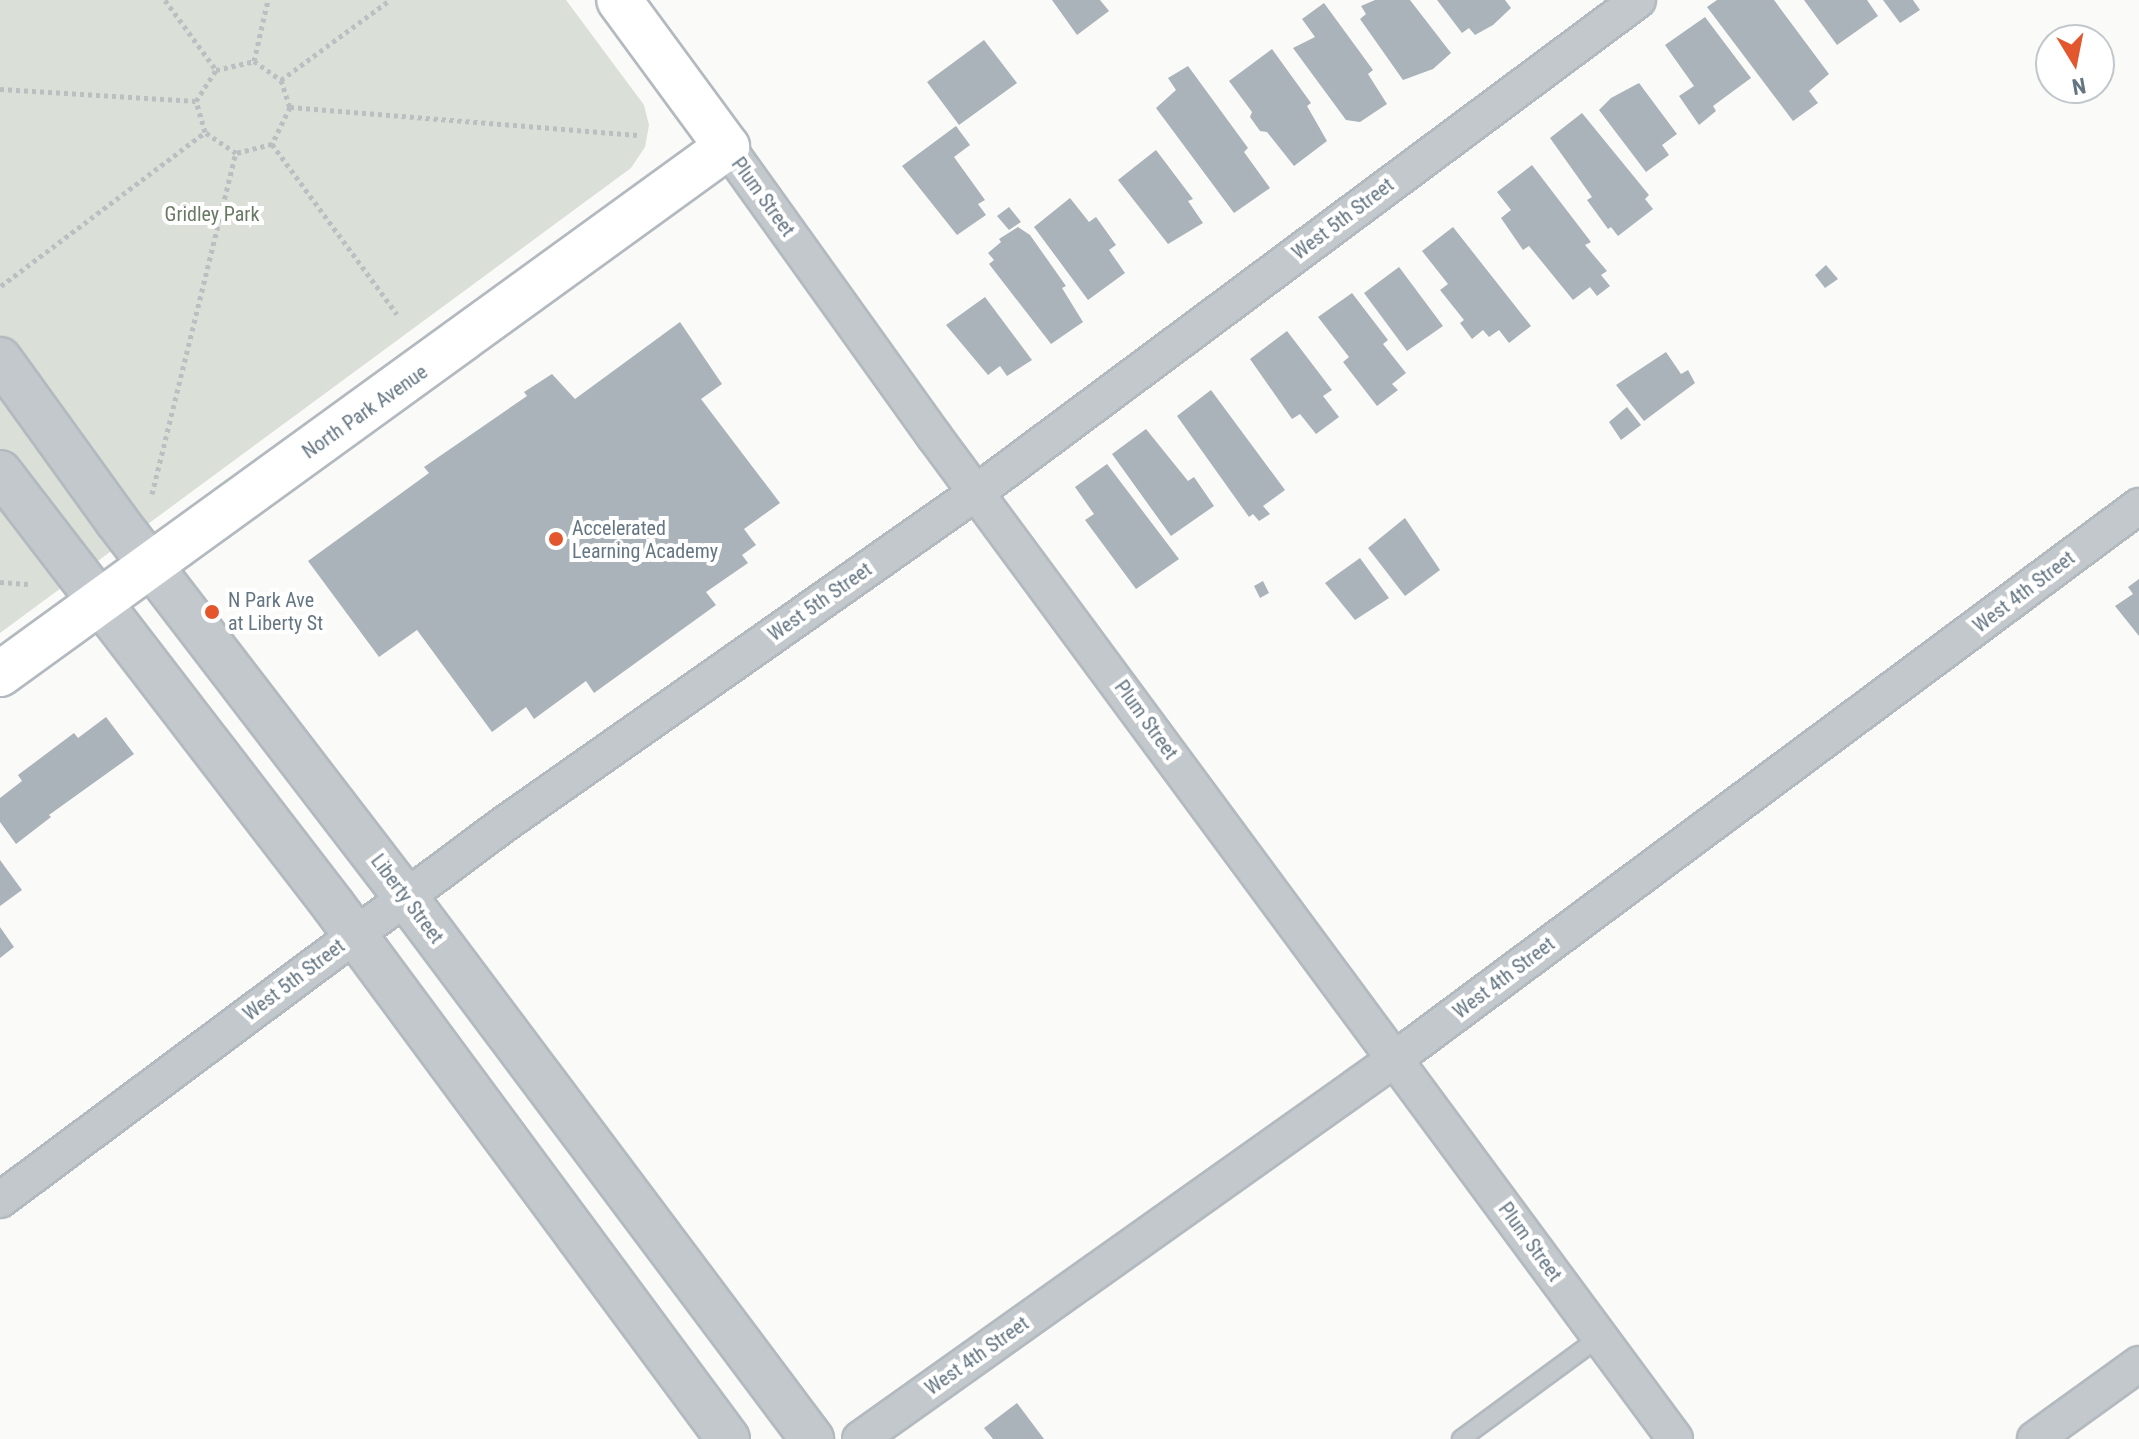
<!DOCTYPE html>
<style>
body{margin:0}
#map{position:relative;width:2139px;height:1439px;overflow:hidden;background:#fafaf8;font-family:"Roboto Condensed",sans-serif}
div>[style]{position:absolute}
.green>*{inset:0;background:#dadfd7}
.building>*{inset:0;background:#aab3b9}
.path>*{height:5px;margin-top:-2.5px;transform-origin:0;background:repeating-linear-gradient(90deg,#bbbfc2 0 4px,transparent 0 8px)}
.roads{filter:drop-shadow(2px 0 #b3babf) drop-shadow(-2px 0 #b3babf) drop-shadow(0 2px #b3babf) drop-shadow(0 -2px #b3babf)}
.service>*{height:16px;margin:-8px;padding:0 8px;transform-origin:8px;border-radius:8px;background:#c3c8cc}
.minor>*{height:34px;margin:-17px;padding:0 17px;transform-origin:17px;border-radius:17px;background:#c3c8cc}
.tertiary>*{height:42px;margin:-21px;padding:0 21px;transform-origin:21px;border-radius:21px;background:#c3c8cc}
.secondary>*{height:44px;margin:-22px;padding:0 22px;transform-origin:22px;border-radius:22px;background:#fff}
.dots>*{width:22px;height:22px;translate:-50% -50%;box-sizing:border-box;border:4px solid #fff;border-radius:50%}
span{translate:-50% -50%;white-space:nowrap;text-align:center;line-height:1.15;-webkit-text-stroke:8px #fff;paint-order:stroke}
.street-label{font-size:20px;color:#657683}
.park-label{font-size:20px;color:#687a64}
.poi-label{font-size:20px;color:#657683}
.left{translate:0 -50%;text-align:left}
.north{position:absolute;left:2035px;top:24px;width:80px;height:80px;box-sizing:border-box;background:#fff;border:2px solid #c1c8cd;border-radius:50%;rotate:170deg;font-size:22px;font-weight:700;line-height:32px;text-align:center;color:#657683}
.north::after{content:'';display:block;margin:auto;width:28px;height:36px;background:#e4572e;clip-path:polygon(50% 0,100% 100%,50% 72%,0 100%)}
</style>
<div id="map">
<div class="green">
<i style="clip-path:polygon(0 0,566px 0,644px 105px,649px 125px,645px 147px,631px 168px,0 633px)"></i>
</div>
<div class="building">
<i style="clip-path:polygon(1052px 0,1100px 0,1109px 11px,1077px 35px)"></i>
<i style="clip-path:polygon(1375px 0,1410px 0,1451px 53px,1433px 69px,1403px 80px,1360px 19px,1366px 14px,1361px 6px)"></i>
<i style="clip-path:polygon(1437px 0,1505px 0,1511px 8px,1493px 25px,1475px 35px,1469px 28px,1462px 33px)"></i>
<i style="clip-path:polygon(1717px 0,1774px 0,1829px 74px,1809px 91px,1818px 103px,1793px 121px,1707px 7px)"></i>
<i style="clip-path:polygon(1804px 0,1867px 0,1878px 16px,1837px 45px)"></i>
<i style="clip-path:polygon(1883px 0,1913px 0,1920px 10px,1900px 23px)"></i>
<i style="clip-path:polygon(1324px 3px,1373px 70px,1368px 74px,1387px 104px,1360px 122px,1346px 120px,1293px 48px,1315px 37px,1302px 19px)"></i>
<i style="clip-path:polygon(1705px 17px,1751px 78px,1713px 106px,1716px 111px,1699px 125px,1679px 96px,1694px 86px,1665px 45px)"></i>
<i style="clip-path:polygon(984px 40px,1017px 83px,959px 125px,927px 82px)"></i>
<i style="clip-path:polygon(1272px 49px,1311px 103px,1307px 106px,1327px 141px,1294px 166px,1267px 132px,1260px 131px,1250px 117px,1252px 112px,1229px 81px)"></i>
<i style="clip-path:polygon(1188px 66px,1248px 148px,1244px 152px,1270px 188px,1234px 213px,1156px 108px,1176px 90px,1168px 78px)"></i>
<i style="clip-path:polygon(1639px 83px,1677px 134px,1662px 145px,1669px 155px,1646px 172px,1599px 110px,1611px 98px)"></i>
<i style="clip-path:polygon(1582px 113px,1649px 195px,1645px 199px,1653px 209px,1618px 236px,1611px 227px,1608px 229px,1587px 200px,1592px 197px,1550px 138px)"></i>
<i style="clip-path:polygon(956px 126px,970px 145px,954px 157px,985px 200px,978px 204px,986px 215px,957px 235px,902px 166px)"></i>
<i style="clip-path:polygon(1156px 150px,1193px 199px,1188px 201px,1203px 223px,1168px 244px,1118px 180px)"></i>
<i style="clip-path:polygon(1532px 165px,1591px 242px,1585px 245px,1607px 271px,1601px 275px,1610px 286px,1597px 296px,1590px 287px,1573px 300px,1529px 246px,1523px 250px,1501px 218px,1511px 210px,1497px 192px)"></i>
<i style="clip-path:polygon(1070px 198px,1089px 222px,1096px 217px,1116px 245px,1109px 250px,1125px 273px,1088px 300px,1034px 227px)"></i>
<i style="clip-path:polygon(1009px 207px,1021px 222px,1009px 230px,997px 216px)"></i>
<i style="clip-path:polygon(1018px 227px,1030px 235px,1066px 286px,1062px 288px,1083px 322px,1051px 344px,989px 264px,994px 260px,988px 253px,1001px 242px,999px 239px)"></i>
<i style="clip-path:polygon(1453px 227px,1531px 326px,1509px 343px,1499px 330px,1489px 337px,1483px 330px,1472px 339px,1460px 323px,1464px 320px,1440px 290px,1448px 284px,1422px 251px)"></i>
<i style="clip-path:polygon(1826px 265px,1838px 279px,1825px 288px,1815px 275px)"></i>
<i style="clip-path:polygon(1399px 267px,1443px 326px,1407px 351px,1364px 293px)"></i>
<i style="clip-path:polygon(1352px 293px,1388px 340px,1383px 344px,1406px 373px,1392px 384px,1398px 390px,1377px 406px,1343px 362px,1349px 357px,1318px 317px)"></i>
<i style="clip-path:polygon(985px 297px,1032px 360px,1007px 376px,1000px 366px,988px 375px,946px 325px)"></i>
<i style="clip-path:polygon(680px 322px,722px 384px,701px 399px,780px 503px,744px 529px,756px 545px,742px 555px,748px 563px,706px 592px,716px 605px,594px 693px,586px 681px,534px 719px,526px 707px,492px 732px,417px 630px,379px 657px,308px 561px,429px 473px,424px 467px,527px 396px,524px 392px,552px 374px,575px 399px)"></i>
<i style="clip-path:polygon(1287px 331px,1332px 390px,1323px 396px,1339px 417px,1316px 434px,1300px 414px,1292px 419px,1250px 359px)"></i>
<i style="clip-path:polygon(1666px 352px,1681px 374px,1688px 370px,1695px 383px,1644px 421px,1616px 385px)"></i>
<i style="clip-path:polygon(1211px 390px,1285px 490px,1263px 506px,1270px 514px,1259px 521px,1253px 514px,1249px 517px,1177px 416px)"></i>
<i style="clip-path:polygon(1627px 407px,1641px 425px,1621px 440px,1609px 422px)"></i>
<i style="clip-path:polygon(1146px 429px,1188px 481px,1194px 477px,1214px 506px,1171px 536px,1112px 454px)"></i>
<i style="clip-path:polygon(1107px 464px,1179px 559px,1136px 589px,1085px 520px,1094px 514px,1075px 487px)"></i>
<i style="clip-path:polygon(1405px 518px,1440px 570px,1405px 596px,1368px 548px)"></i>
<i style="clip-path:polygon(1360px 558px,1389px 598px,1355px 620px,1325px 583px)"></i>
<i style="clip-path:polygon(2139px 579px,2139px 636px,2115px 606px,2133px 594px,2128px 587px)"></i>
<i style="clip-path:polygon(1263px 581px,1269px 593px,1260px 598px,1254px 586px)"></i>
<i style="clip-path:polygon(106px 717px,134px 754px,49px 815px,51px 817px,16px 844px,0 822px,0 798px,22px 781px,18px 775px,74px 733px,78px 738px)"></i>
<i style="clip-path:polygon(0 860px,22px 890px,0 906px)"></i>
<i style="clip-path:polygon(0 927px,14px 947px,0 958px)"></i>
<i style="clip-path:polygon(1017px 1403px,1044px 1439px,993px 1439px,984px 1428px)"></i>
</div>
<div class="path">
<i style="left:165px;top:0;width:87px;rotate:53.9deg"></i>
<i style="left:254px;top:61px;width:33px;rotate:35deg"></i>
<i style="left:281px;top:80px;width:28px;rotate:72deg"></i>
<i style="left:290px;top:107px;width:41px;rotate:115.9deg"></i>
<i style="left:272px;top:144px;width:37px;rotate:166deg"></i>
<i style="left:236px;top:153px;width:37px;rotate:-146deg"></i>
<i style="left:205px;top:132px;width:32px;rotate:-106deg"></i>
<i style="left:196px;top:101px;width:37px;rotate:-57deg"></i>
<i style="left:216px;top:70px;width:39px;rotate:-13deg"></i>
<i style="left:254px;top:61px;width:63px;rotate:-77.1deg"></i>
<i style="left:281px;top:80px;width:135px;rotate:-36.3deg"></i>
<i style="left:0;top:89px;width:196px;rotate:3.5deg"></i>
<i style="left:290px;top:107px;width:348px;rotate:4.6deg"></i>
<i style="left:272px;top:144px;width:211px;rotate:53.7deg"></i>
<i style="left:1px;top:286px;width:256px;rotate:-37deg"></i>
<i style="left:152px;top:494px;width:351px;rotate:-76.2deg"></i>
<i style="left:0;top:582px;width:28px;rotate:4deg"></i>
</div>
<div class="roads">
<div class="service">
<i style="left:1461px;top:1439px;width:172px;rotate:-36.3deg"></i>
</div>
<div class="minor">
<i style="left:727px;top:147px;width:355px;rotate:54.4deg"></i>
<i style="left:934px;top:436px;width:1247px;rotate:53.54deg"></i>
<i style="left:0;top:1200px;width:627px;rotate:-36.71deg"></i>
<i style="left:503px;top:825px;width:579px;rotate:-35.09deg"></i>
<i style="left:977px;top:492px;width:824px;rotate:-36.66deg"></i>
<i style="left:860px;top:1439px;width:656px;rotate:-35.39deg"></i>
<i style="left:1395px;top:1059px;width:927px;rotate:-36.62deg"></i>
<i style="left:2035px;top:1439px;width:128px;rotate:-35.8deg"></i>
</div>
<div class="tertiary">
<i style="left:0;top:359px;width:198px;rotate:54.2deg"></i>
<i style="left:116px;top:520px;width:474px;rotate:52.5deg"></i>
<i style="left:405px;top:896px;width:679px;rotate:53.15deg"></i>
<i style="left:0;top:472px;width:546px;rotate:52.44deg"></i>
<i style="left:333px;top:905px;width:664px;rotate:53.51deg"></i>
</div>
<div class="secondary">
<i style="left:0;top:674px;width:898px;rotate:-35.94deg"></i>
<i style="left:727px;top:147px;width:182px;rotate:-126.3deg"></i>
</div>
</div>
<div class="dots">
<i style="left:556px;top:539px;background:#e4572e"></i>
<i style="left:212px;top:612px;background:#e4572e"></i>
</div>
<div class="street-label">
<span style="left:763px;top:197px;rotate:54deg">Plum Street</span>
<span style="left:1343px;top:219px;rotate:-37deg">West 5th Street</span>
<span style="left:365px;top:412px;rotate:-35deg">North Park Avenue</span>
<span style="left:2024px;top:592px;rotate:-37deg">West 4th Street</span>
<span style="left:820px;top:602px;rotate:-35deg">West 5th Street</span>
<span style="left:1146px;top:720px;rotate:54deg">Plum Street</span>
<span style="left:407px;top:899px;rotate:53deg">Liberty Street</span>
<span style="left:1504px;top:978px;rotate:-37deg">West 4th Street</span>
<span style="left:294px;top:980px;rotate:-37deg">West 5th Street</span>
<span style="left:1530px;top:1242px;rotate:54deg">Plum Street</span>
<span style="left:977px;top:1356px;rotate:-35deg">West 4th Street</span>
</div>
<div class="park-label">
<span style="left:212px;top:214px">Gridley Park</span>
</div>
<div class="poi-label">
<span class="left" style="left:572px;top:540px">Accelerated<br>Learning Academy</span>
<span class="left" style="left:228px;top:612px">N Park Ave<br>at Liberty St</span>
</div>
<div class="north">N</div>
</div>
